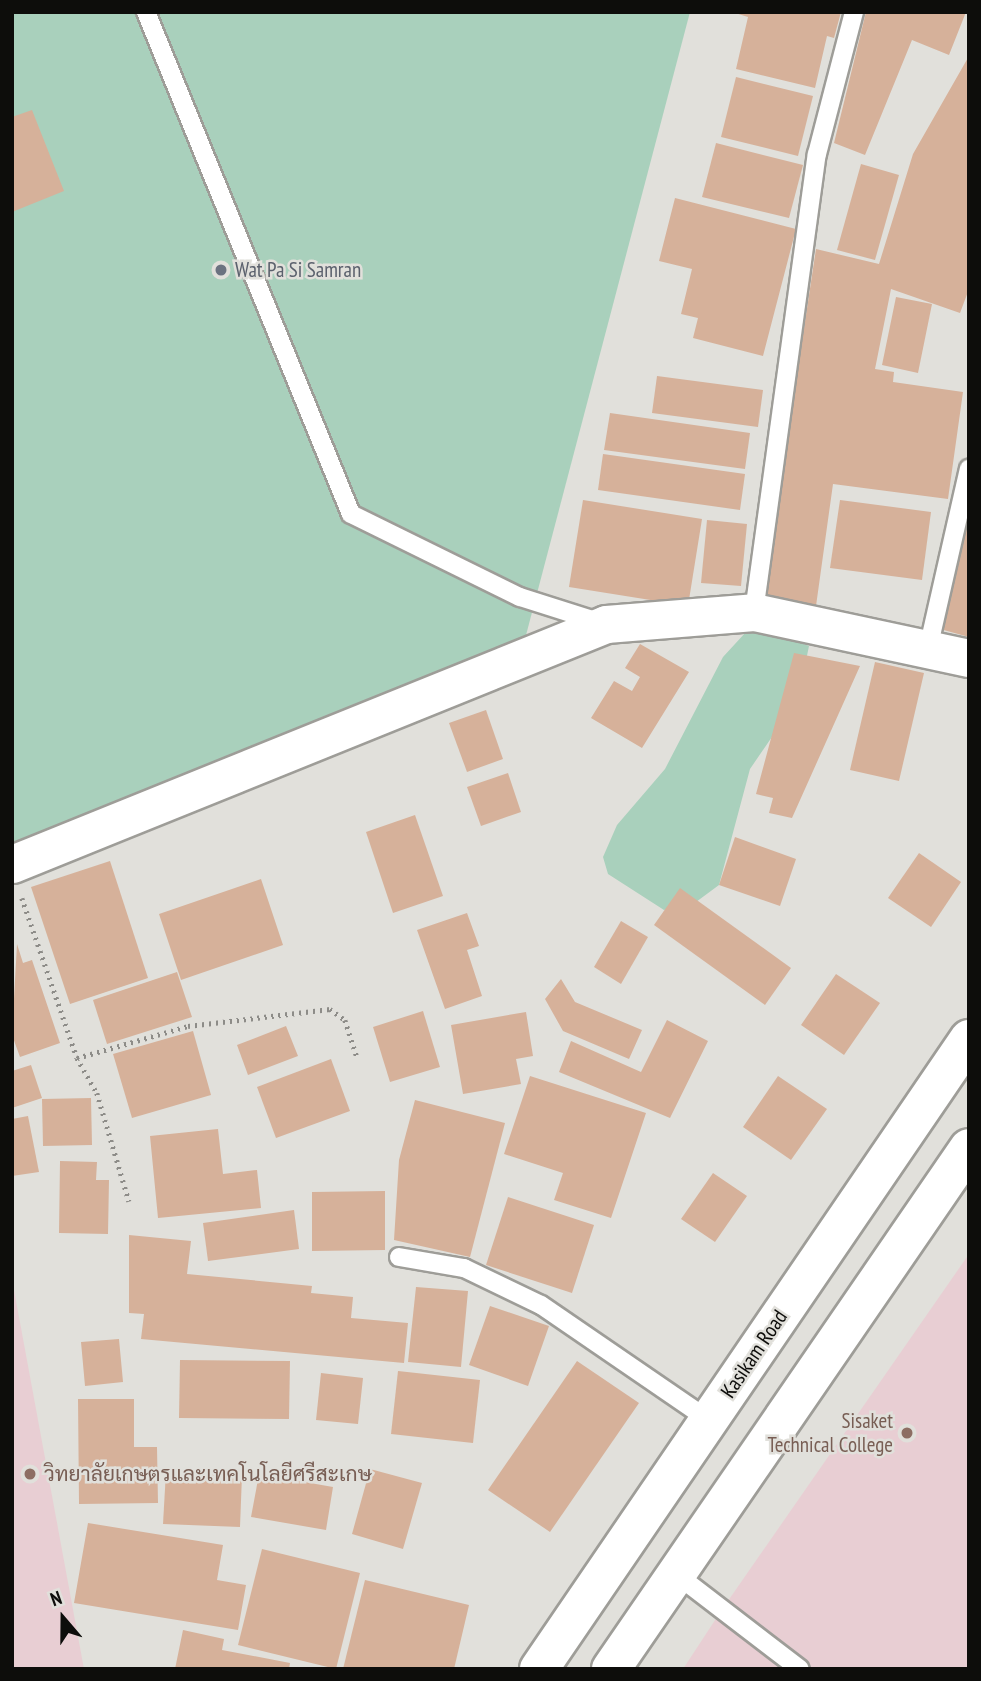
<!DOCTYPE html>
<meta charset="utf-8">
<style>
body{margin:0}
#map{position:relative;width:981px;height:1681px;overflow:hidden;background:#e1e0db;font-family:"PT Sans Narrow",Sarabun,sans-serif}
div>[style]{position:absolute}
.education>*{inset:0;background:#e8ced3}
.green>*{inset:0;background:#a9d0bc}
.building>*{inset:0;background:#d6b19a}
.path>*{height:4.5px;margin-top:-2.25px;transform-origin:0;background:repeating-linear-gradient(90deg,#8d8c88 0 2px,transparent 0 7px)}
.roads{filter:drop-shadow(2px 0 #9e9d98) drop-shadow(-2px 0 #9e9d98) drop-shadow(0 2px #9e9d98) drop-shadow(0 -2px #9e9d98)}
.service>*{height:18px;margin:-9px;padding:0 9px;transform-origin:9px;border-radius:9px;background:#fff}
.minor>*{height:37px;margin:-18.5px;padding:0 18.5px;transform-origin:18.5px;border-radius:18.5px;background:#fff}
.secondary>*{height:38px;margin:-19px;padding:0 19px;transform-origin:19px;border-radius:19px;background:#fff}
.dots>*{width:19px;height:19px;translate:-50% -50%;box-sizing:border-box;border:4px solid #e1e0db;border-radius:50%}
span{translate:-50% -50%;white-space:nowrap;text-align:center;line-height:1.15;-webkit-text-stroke:5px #e1e0db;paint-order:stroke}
.worship-label{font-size:21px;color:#5b616d}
.left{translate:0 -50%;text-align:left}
.street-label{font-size:21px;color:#0d0d0b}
.education-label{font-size:21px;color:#785e54}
.right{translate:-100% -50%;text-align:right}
.frame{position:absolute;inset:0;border:14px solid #0d0d0b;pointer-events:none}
.north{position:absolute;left:28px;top:1583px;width:70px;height:70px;-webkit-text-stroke:5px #e1e0db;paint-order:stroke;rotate:340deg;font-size:19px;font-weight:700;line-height:28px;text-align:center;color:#0d0d0b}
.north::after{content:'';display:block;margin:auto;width:24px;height:32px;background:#0d0d0b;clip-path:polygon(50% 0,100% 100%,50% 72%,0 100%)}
</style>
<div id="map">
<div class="education">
<i style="clip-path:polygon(969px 1254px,969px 1669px,683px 1669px,721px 1611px)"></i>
<i style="clip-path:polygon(12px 1279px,84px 1669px,12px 1669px)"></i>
</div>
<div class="green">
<i style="clip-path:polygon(12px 12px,690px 12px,525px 639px,12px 848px)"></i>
<i style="clip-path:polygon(763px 628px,809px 646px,802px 680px,789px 712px,750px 769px,719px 885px,696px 902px,664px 910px,608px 874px,603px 857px,617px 825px,665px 769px,723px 657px,746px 632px)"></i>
</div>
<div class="building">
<i style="clip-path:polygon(732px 12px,841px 12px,834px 38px,827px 36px,815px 88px,736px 69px,748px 17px)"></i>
<i style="clip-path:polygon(866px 12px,966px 12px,949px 55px,912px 40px,865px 155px,834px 143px)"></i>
<i style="clip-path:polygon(969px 56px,969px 289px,960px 313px,891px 289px,875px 369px,894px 372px,893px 382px,963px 392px,948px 499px,833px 484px,816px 606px,763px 599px,816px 249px,879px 264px,913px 154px)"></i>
<i style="clip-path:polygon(736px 77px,813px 96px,798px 156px,721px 137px)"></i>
<i style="clip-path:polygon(32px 110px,64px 191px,12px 212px,12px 117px)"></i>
<i style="clip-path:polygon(716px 143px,803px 165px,789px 218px,702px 197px)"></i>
<i style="clip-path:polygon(861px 164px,899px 175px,875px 260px,837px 250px)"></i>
<i style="clip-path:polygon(675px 198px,796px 229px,763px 356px,693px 338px,698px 318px,681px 314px,692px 269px,659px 261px)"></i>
<i style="clip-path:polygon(896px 297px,932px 304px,918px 373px,882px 365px)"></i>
<i style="clip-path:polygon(657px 376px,763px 390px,758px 427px,652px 413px)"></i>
<i style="clip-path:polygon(610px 413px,750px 433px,745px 469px,604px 450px)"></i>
<i style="clip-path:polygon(603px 454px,745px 474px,740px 510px,598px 490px)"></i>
<i style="clip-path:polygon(583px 500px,702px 519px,688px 606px,569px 587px)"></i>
<i style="clip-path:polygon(840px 500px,931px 512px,922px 580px,830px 568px)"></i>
<i style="clip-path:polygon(968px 516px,969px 517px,969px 637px,940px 629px)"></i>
<i style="clip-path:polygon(707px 520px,747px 524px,741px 586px,701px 583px)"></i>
<i style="clip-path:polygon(640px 644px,689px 672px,642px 748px,591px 718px,614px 681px,632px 691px,640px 677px,625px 668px)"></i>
<i style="clip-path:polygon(794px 653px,860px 666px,792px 818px,769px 813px,773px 798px,756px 794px)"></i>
<i style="clip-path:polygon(875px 662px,924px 673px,899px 781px,850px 770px)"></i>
<i style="clip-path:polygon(486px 710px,503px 759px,467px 772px,449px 723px)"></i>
<i style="clip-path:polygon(508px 773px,521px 812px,481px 826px,467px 787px)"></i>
<i style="clip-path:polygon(415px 815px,443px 896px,393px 913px,366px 832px)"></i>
<i style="clip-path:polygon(735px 837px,796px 859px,780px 906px,719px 885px)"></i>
<i style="clip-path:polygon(919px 853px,961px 882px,931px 927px,888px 898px)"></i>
<i style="clip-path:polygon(110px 861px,148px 978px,70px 1004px,31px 887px)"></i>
<i style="clip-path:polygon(261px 879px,283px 945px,181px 980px,159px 914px)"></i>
<i style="clip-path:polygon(680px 888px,791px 968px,765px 1005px,654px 925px)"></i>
<i style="clip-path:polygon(467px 913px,479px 946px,467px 950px,482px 996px,445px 1009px,417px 930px)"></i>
<i style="clip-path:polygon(621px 921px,648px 937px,621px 984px,594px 967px)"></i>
<i style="clip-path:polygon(17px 944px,23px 963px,32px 960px,60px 1043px,20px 1057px,12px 1035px)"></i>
<i style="clip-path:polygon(177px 972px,192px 1017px,107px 1044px,93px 1000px)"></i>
<i style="clip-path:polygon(836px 974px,880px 1003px,844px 1055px,801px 1025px)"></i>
<i style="clip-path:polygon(561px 979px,575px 1002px,642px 1030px,629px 1059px,563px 1031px,545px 999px)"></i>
<i style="clip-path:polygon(423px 1011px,440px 1067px,390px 1082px,373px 1027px)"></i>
<i style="clip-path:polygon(526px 1012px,533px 1056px,516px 1059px,521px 1084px,463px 1094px,451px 1025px)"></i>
<i style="clip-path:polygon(667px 1020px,708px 1041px,670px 1118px,559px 1072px,571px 1041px,641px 1072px)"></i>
<i style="clip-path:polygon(286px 1026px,298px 1056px,248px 1075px,237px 1045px)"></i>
<i style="clip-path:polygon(193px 1031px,211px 1095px,132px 1118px,113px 1054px)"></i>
<i style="clip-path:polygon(331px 1059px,350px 1111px,276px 1138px,257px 1087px)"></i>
<i style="clip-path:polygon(31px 1065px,42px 1098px,12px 1108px,12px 1071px)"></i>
<i style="clip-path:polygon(530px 1076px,646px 1113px,611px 1218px,554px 1200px,563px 1173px,504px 1154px)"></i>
<i style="clip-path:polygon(778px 1076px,827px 1109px,791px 1160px,743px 1127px)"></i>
<i style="clip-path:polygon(91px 1098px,92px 1145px,43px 1146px,42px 1099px)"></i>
<i style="clip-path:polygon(415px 1100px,505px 1123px,470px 1257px,394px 1240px,399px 1160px)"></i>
<i style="clip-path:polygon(28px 1116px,39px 1172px,12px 1176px,12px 1119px)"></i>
<i style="clip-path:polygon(218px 1129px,223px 1174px,257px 1170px,261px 1208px,158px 1218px,150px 1136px)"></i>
<i style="clip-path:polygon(60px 1161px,97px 1162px,96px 1180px,109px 1180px,108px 1234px,59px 1233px)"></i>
<i style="clip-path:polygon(713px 1173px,747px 1196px,715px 1242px,681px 1219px)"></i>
<i style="clip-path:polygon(385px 1191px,385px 1250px,312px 1251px,312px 1192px)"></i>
<i style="clip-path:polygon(508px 1197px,594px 1225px,572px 1293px,486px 1265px)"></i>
<i style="clip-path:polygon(294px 1210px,299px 1249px,208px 1261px,203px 1223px)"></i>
<i style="clip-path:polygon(129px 1235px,191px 1241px,187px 1274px,312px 1286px,311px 1293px,353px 1297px,351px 1318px,408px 1323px,404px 1363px,141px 1339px,144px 1314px,129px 1313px)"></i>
<i style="clip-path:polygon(416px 1287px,468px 1291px,461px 1367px,408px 1362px)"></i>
<i style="clip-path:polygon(490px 1306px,549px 1326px,528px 1386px,469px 1365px)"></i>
<i style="clip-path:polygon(119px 1339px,123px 1382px,85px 1386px,81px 1342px)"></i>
<i style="clip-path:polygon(180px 1360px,290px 1361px,289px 1419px,179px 1418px)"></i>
<i style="clip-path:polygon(577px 1361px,639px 1403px,550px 1532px,488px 1490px)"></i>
<i style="clip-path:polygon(398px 1371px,480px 1380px,473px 1443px,391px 1434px)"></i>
<i style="clip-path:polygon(321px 1373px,363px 1378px,358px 1424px,316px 1420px)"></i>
<i style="clip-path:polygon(78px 1399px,134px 1399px,134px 1447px,157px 1447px,158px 1503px,79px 1504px)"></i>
<i style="clip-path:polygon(370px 1469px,422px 1483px,403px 1549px,352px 1534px)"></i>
<i style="clip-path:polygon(166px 1471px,242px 1475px,240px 1527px,163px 1524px)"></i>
<i style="clip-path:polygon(259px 1474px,333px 1487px,326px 1530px,251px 1517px)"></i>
<i style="clip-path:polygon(88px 1523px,223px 1545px,217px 1580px,246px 1585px,238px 1630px,74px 1603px)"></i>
<i style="clip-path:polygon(262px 1549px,360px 1573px,336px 1669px,238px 1645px)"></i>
<i style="clip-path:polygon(365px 1580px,469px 1605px,454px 1669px,343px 1669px)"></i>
<i style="clip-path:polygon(183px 1630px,224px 1639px,222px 1650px,290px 1663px,289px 1669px,175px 1669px)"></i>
</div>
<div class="path">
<i style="left:22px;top:898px;width:169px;rotate:71deg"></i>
<i style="left:77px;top:1058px;width:40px;rotate:60.3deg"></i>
<i style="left:97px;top:1093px;width:113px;rotate:73.5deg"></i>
<i style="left:77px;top:1058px;width:116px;rotate:-16.1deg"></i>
<i style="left:188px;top:1026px;width:143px;rotate:-6.8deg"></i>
<i style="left:330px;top:1009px;width:19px;rotate:36deg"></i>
<i style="left:345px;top:1020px;width:38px;rotate:72deg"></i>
</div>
<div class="roads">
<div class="service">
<i style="left:146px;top:12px;width:542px;rotate:67.79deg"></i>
<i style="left:351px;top:514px;width:188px;rotate:26.2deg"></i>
<i style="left:520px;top:597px;width:86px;rotate:17.6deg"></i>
<i style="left:754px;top:612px;width:462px;rotate:-82.2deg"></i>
<i style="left:817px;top:154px;width:147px;rotate:-75.4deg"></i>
<i style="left:928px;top:649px;width:185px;rotate:-77.2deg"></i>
<i style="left:399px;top:1257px;width:66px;rotate:9.6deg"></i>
<i style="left:464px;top:1268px;width:85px;rotate:25.7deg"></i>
<i style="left:541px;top:1305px;width:204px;rotate:34.4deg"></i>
<i style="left:676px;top:1574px;width:156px;rotate:37.5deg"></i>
</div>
<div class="minor">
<i style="left:12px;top:864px;width:641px;rotate:-22deg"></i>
<i style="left:606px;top:624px;width:148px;rotate:-4.6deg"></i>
<i style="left:754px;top:612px;width:220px;rotate:12.1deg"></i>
</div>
<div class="secondary">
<i style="left:539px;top:1669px;width:763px;rotate:-55.68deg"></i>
<i style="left:611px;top:1669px;width:632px;rotate:-55.51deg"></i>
</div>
</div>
<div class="dots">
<i style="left:221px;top:270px;background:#6b7280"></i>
<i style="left:907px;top:1433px;background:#8d6e63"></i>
<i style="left:30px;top:1474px;background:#8d6e63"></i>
</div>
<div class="worship-label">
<span class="left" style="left:235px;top:270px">Wat Pa Si Samran</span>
</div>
<div class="street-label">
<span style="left:754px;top:1354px;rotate:-56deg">Kasikam Road</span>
</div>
<div class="education-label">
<span class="right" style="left:893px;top:1433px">Sisaket<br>Technical College</span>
<span class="left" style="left:44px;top:1474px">วิทยาลัยเกษตรและเทคโนโลยีศรีสะเกษ</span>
</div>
<div class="frame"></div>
<div class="north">N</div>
</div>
